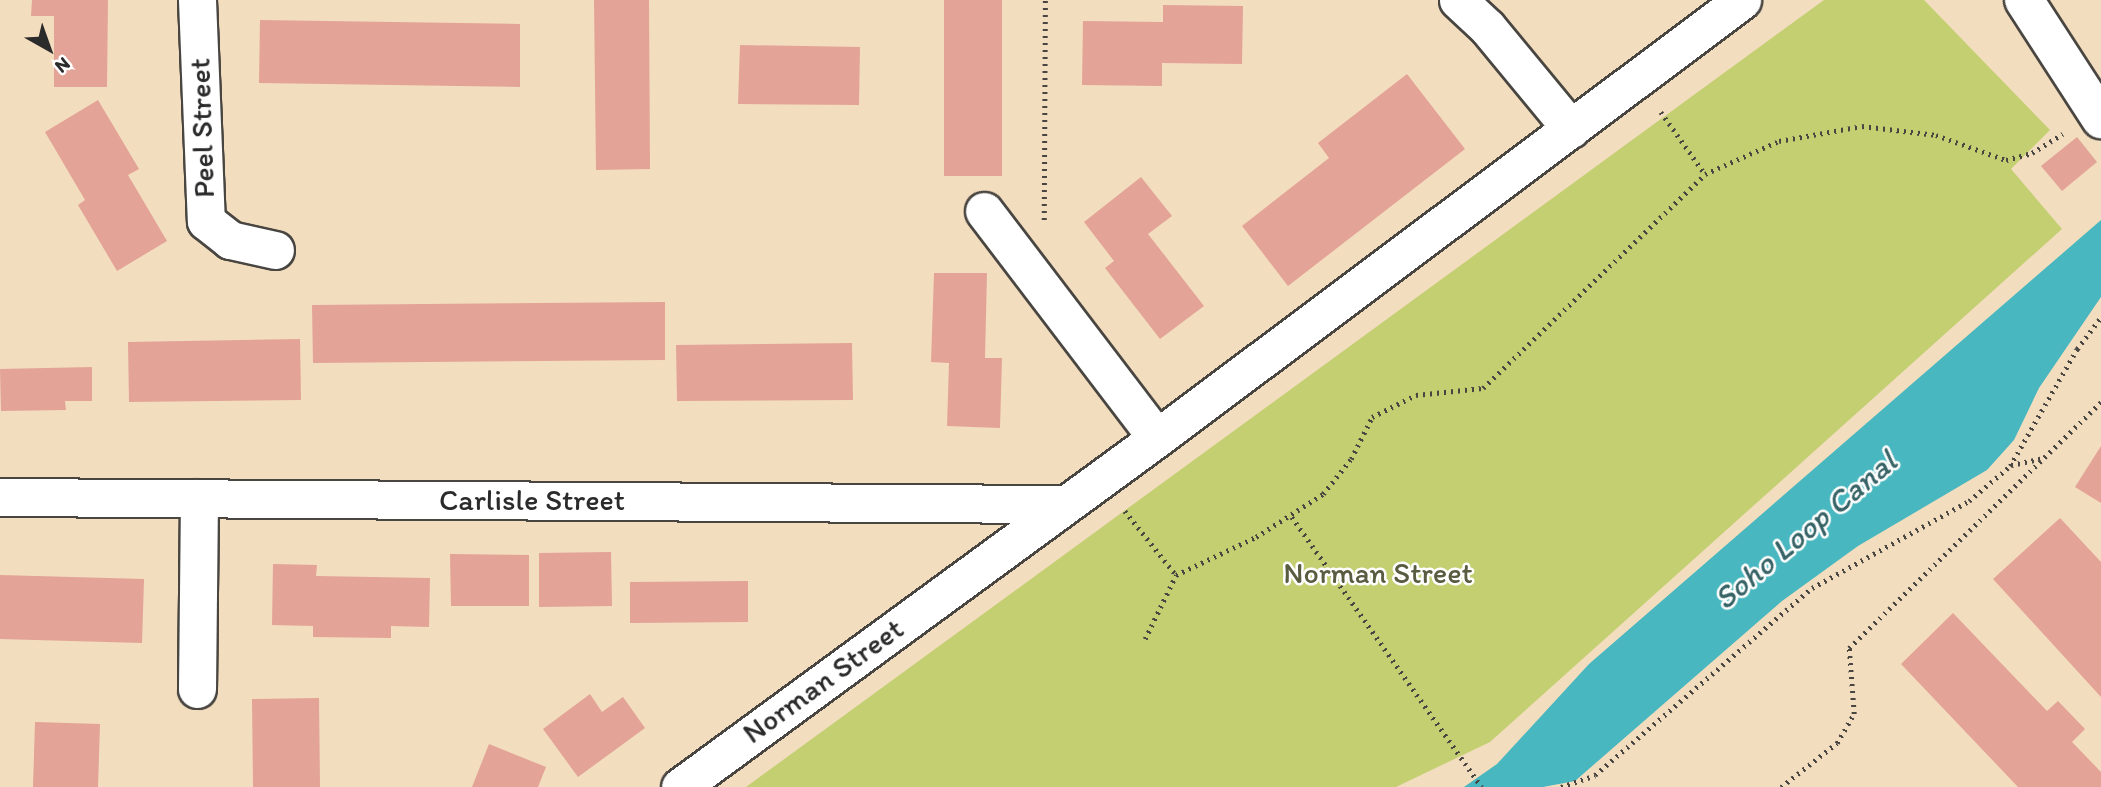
<!DOCTYPE html>
<style>
body{margin:0}
#map{position:relative;width:2101px;height:787px;overflow:hidden;background:#f3ddbf;font-family:Itim,sans-serif}
div>[style]{position:absolute}
.green>*{inset:0;background:#c3cf71}
.water>*{inset:0;background:#48b7bf}
.building>*{inset:0;background:#e3a397}
.path>*{height:4.5px;margin-top:-2.25px;transform-origin:0;background:repeating-linear-gradient(90deg,#494641 0 2px,transparent 0 7px)}
.roads{filter:drop-shadow(2px 0 #494641) drop-shadow(-2px 0 #494641) drop-shadow(0 2px #494641) drop-shadow(0 -2px #494641)}
.minor>*{height:37px;margin:-18.5px;padding:0 18.5px;transform-origin:18.5px;border-radius:18.5px;background:#fff}
.primary>*{height:38px;margin:-19px;padding:0 19px;transform-origin:19px;border-radius:19px;background:#fff}
span{translate:-50% -50%;white-space:nowrap;text-align:center;line-height:1.15;-webkit-text-stroke:5px #fff;paint-order:stroke}
.street-label{font-size:30px;color:#2b2b2b}
.park-label{font-size:30px;color:#595c40}
.water-label{font-size:32px;color:#376366;font-style:italic}
.north{position:absolute;left:14px;top:14px;width:70px;height:70px;-webkit-text-stroke:5px #fff;paint-order:stroke;rotate:140deg;font-size:19px;font-weight:700;line-height:28px;text-align:center;color:#2b2b2b}
.north::after{content:'';display:block;margin:auto;width:24px;height:32px;background:#2b2b2b;clip-path:polygon(50% 0,100% 100%,50% 72%,0 100%)}
</style>
<div id="map">
<div class="green">
<i style="clip-path:polygon(1824px 0,1924px 0,2050px 130px,2011px 169px,2062px 229px,1490px 742px,1396px 787px,746px 787px)"></i>
</div>
<div class="water">
<i style="clip-path:polygon(2101px 220px,2101px 297px,2039px 388px,2014px 440px,1987px 470px,1858px 546px,1782px 601px,1575px 781px,1543px 787px,1464px 787px,1497px 764px,1589px 664px)"></i>
</div>
<div class="building">
<i style="clip-path:polygon(32px 0,108px 0,107px 87px,54px 87px,54px 16px,31px 16px)"></i>
<i style="clip-path:polygon(594px 0,649px 0,650px 169px,596px 170px)"></i>
<i style="clip-path:polygon(944px 0,1002px 0,1002px 176px,944px 176px)"></i>
<i style="clip-path:polygon(1163px 5px,1243px 6px,1242px 64px,1162px 63px,1162px 86px,1082px 85px,1083px 21px,1163px 22px)"></i>
<i style="clip-path:polygon(260px 20px,520px 24px,520px 87px,259px 83px)"></i>
<i style="clip-path:polygon(740px 45px,860px 47px,859px 105px,738px 104px)"></i>
<i style="clip-path:polygon(1407px 74px,1465px 149px,1288px 286px,1242px 226px,1329px 158px,1318px 143px)"></i>
<i style="clip-path:polygon(98px 100px,139px 169px,128px 175px,167px 241px,117px 271px,78px 205px,85px 200px,45px 132px)"></i>
<i style="clip-path:polygon(2077px 137px,2097px 162px,2062px 191px,2041px 166px)"></i>
<i style="clip-path:polygon(1141px 177px,1172px 216px,1148px 234px,1204px 306px,1160px 339px,1105px 268px,1114px 261px,1084px 222px)"></i>
<i style="clip-path:polygon(934px 273px,987px 273px,985px 358px,1002px 358px,1000px 428px,947px 426px,949px 363px,931px 362px)"></i>
<i style="clip-path:polygon(665px 302px,665px 360px,313px 363px,312px 305px)"></i>
<i style="clip-path:polygon(300px 339px,301px 400px,129px 402px,128px 342px)"></i>
<i style="clip-path:polygon(852px 343px,853px 400px,677px 401px,676px 345px)"></i>
<i style="clip-path:polygon(92px 367px,92px 401px,65px 401px,66px 410px,1px 411px,0 369px)"></i>
<i style="clip-path:polygon(2101px 446px,2101px 503px,2075px 487px)"></i>
<i style="clip-path:polygon(2060px 518px,2101px 562px,2101px 697px,1993px 579px)"></i>
<i style="clip-path:polygon(611px 552px,612px 606px,539px 607px,539px 553px)"></i>
<i style="clip-path:polygon(450px 554px,529px 555px,529px 606px,451px 606px)"></i>
<i style="clip-path:polygon(273px 564px,317px 565px,316px 576px,430px 578px,429px 627px,391px 626px,391px 638px,313px 637px,313px 626px,272px 625px)"></i>
<i style="clip-path:polygon(0 575px,144px 579px,142px 643px,0 639px)"></i>
<i style="clip-path:polygon(748px 581px,748px 622px,630px 623px,630px 582px)"></i>
<i style="clip-path:polygon(1953px 613px,2047px 711px,2058px 701px,2085px 729px,2072px 742px,2101px 772px,2101px 787px,2018px 787px,1901px 664px)"></i>
<i style="clip-path:polygon(590px 694px,602px 712px,623px 697px,645px 728px,578px 777px,543px 729px)"></i>
<i style="clip-path:polygon(319px 698px,320px 787px,253px 787px,252px 699px)"></i>
<i style="clip-path:polygon(35px 722px,100px 724px,98px 787px,33px 787px)"></i>
<i style="clip-path:polygon(489px 744px,546px 767px,538px 787px,472px 787px)"></i>
</div>
<div class="path">
<i style="left:1661px;top:112px;width:76px;rotate:54.6deg"></i>
<i style="left:1044px;top:220px;width:220px;rotate:-89.7deg"></i>
<i style="left:2011px;top:465px;width:30px;rotate:-12deg"></i>
<i style="left:1125px;top:511px;width:82px;rotate:51.4deg"></i>
<i style="left:1292px;top:517px;width:330px;rotate:54.9deg"></i>
<i style="left:1145px;top:639px;width:71px;rotate:-64.2deg"></i>
<i style="left:1176px;top:575px;width:89px;rotate:-25.4deg"></i>
<i style="left:1256px;top:537px;width:80px;rotate:-32.7deg"></i>
<i style="left:1323px;top:494px;width:45px;rotate:-51.3deg"></i>
<i style="left:1351px;top:459px;width:47px;rotate:-63.4deg"></i>
<i style="left:1372px;top:417px;width:49px;rotate:-26.6deg"></i>
<i style="left:1416px;top:395px;width:67px;rotate:-6deg"></i>
<i style="left:1483px;top:388px;width:308px;rotate:-43.9deg"></i>
<i style="left:1705px;top:174px;width:81px;rotate:-24deg"></i>
<i style="left:1779px;top:141px;width:84px;rotate:-10.2deg"></i>
<i style="left:1862px;top:126px;width:75px;rotate:6.9deg"></i>
<i style="left:1936px;top:135px;width:74px;rotate:19.7deg"></i>
<i style="left:2006px;top:160px;width:27px;rotate:-15deg"></i>
<i style="left:2032px;top:153px;width:36px;rotate:-32deg"></i>
<i style="left:1561px;top:787px;width:36px;rotate:-19deg"></i>
<i style="left:1595px;top:775px;width:286px;rotate:-40.8deg"></i>
<i style="left:1812px;top:588px;width:179px;rotate:-29deg"></i>
<i style="left:1969px;top:501px;width:54px;rotate:-40.5deg"></i>
<i style="left:2010px;top:466px;width:135px;rotate:-60.2deg"></i>
<i style="left:2077px;top:349px;width:40px;rotate:-53deg"></i>
<i style="left:1781px;top:787px;width:71px;rotate:-38.2deg"></i>
<i style="left:1837px;top:743px;width:34px;rotate:-60deg"></i>
<i style="left:1854px;top:714px;width:66px;rotate:-94.3deg"></i>
<i style="left:1849px;top:648px;width:352px;rotate:-44.3deg"></i>
</div>
<div class="roads">
<div class="minor">
<i style="left:197px;top:0;width:221px;rotate:87.7deg"></i>
<i style="left:206px;top:221px;width:31px;rotate:38deg"></i>
<i style="left:230px;top:240px;width:46px;rotate:12.5deg"></i>
<i style="left:1458px;top:0;width:40px;rotate:43deg"></i>
<i style="left:1487px;top:27px;width:132px;rotate:50.5deg"></i>
<i style="left:984px;top:211px;width:285px;rotate:52.7deg"></i>
<i style="left:0;top:497px;width:1064px;rotate:0.38deg"></i>
<i style="left:197px;top:689px;width:191px;rotate:-89.4deg"></i>
<i style="left:680px;top:787px;width:591px;rotate:-36.19deg"></i>
<i style="left:1157px;top:438px;width:731px;rotate:-36.82deg"></i>
</div>
<div class="primary">
<i style="left:2024px;top:0;width:142px;rotate:57.1deg"></i>
</div>
</div>
<div class="street-label">
<span style="left:202px;top:128px;rotate:-92deg">Peel Street</span>
<span style="left:532px;top:500px">Carlisle Street</span>
<span style="left:823px;top:681px;rotate:-36deg">Norman Street</span>
</div>
<div class="park-label">
<span style="left:1378px;top:573px">Norman Street</span>
</div>
<div class="water-label">
<span style="left:1805px;top:530px;rotate:-40deg">Soho Loop Canal</span>
</div>
<div class="north">N</div>
</div>
